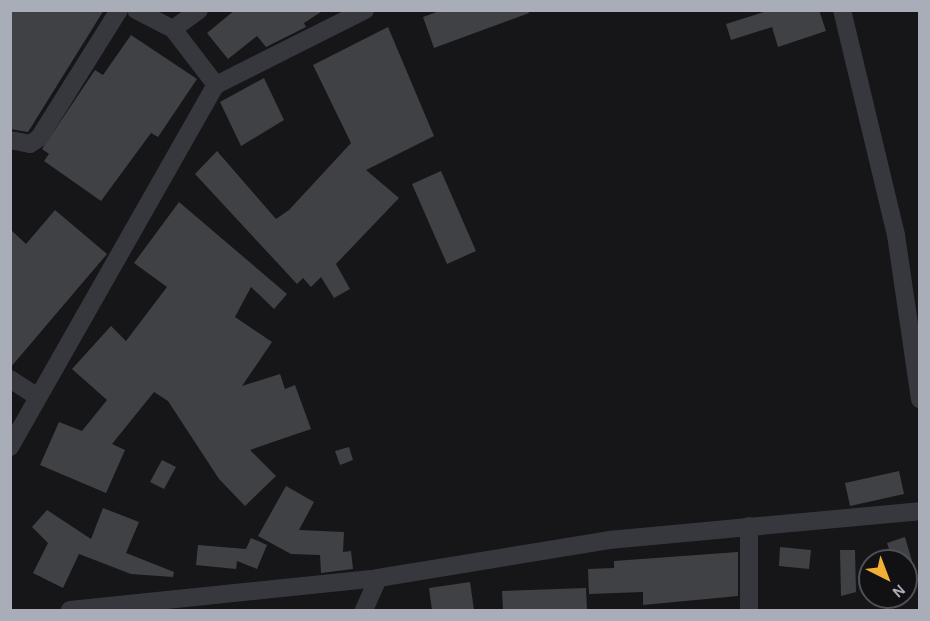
<!DOCTYPE html>
<style>
body{margin:0}
#map{position:relative;width:930px;height:621px;overflow:hidden;background:#161618;font-family:"Alegreya Sans",sans-serif}
div>[style]{position:absolute}
.building>*{inset:0;background:#404145}
.street>*{height:18px;margin:-9px;padding:0 9px;transform-origin:9px;border-radius:9px;background:#37383d}
span{translate:-50% -50%;white-space:nowrap;text-align:center;line-height:1.15;-webkit-text-stroke:4.5px #111113;paint-order:stroke}
.frame{position:absolute;inset:0;border:12px solid #a8adb8;pointer-events:none}
.north{position:absolute;left:858px;top:549px;width:60px;height:60px;box-sizing:border-box;background:#111113;border:2px solid #4d4f55;border-radius:50%;rotate:138deg;font-size:16px;font-weight:700;line-height:24px;text-align:center;color:#a8adb8}
.north::after{content:'';display:block;margin:auto;width:21px;height:27px;background:#f2b134;clip-path:polygon(50% 0,100% 100%,50% 72%,0 100%)}
</style>
<div id="map">
<div class="building">
<i style="clip-path:polygon(10px 10px,104px 10px,28px 132px,10px 129px)"></i>
<i style="clip-path:polygon(235px 10px,324px 10px,304px 23px,306px 27px,266px 47px,257px 36px,228px 59px,207px 33px)"></i>
<i style="clip-path:polygon(442px 10px,528px 10px,529px 13px,434px 48px,423px 17px)"></i>
<i style="clip-path:polygon(770px 10px,819px 10px,826px 31px,778px 47px,772px 27px,731px 40px,726px 24px)"></i>
<i style="clip-path:polygon(388px 27px,434px 136px,366px 170px,399px 198px,336px 264px,350px 289px,334px 298px,321px 277px,311px 287px,303px 278px,297px 284px,195px 174px,217px 151px,276px 219px,289px 210px,351px 143px,313px 65px)"></i>
<i style="clip-path:polygon(131px 35px,197px 79px,158px 137px,151px 133px,101px 201px,44px 161px,49px 154px,42px 149px,95px 70px,103px 75px)"></i>
<i style="clip-path:polygon(264px 78px,284px 120px,241px 146px,220px 102px)"></i>
<i style="clip-path:polygon(441px 171px,476px 251px,447px 264px,412px 184px)"></i>
<i style="clip-path:polygon(179px 202px,287px 294px,274px 309px,251px 287px,235px 317px,272px 342px,242px 386px,280px 374px,285px 389px,295px 385px,311px 429px,250px 450px,276px 476px,245px 506px,219px 479px,168px 401px,154px 392px,112px 444px,125px 450px,106px 493px,40px 465px,59px 422px,82px 431px,107px 400px,72px 369px,111px 326px,126px 341px,167px 287px,134px 263px)"></i>
<i style="clip-path:polygon(55px 210px,107px 254px,10px 368px,10px 229px,26px 244px)"></i>
<i style="clip-path:polygon(349px 447px,353px 460px,340px 465px,335px 451px)"></i>
<i style="clip-path:polygon(162px 460px,176px 467px,164px 489px,150px 482px)"></i>
<i style="clip-path:polygon(899px 471px,904px 494px,850px 506px,845px 483px)"></i>
<i style="clip-path:polygon(286px 486px,314px 502px,299px 530px,344px 532px,343px 552px,351px 551px,353px 569px,321px 573px,320px 555px,291px 554px,258px 536px)"></i>
<i style="clip-path:polygon(103px 508px,139px 522px,126px 553px,174px 572px,173px 577px,131px 574px,79px 554px,63px 588px,33px 573px,48px 543px,32px 527px,47px 510px,91px 539px)"></i>
<i style="clip-path:polygon(905px 537px,912px 561px,893px 561px,887px 543px)"></i>
<i style="clip-path:polygon(251px 538px,267px 545px,257px 569px,237px 561px,236px 569px,196px 565px,198px 545px,246px 549px)"></i>
<i style="clip-path:polygon(780px 547px,811px 550px,809px 569px,779px 566px)"></i>
<i style="clip-path:polygon(840px 550px,855px 550px,856px 592px,841px 596px)"></i>
<i style="clip-path:polygon(738px 552px,738px 596px,643px 605px,643px 592px,589px 594px,588px 569px,614px 568px,614px 561px)"></i>
<i style="clip-path:polygon(470px 582px,474px 610px,432px 610px,429px 588px)"></i>
<i style="clip-path:polygon(586px 588px,587px 610px,503px 610px,502px 591px)"></i>
</div>
<div class="street">
<i style="left:136px;top:10px;width:42px;rotate:27.2deg"></i>
<i style="left:173px;top:29px;width:71px;rotate:52.5deg"></i>
<i style="left:842px;top:10px;width:231px;rotate:76.5deg"></i>
<i style="left:896px;top:235px;width:166px;rotate:81.7deg"></i>
<i style="left:173px;top:29px;width:32px;rotate:-36deg"></i>
<i style="left:10px;top:140px;width:20px;rotate:11deg"></i>
<i style="left:30px;top:144px;width:11px;rotate:-34deg"></i>
<i style="left:39px;top:138px;width:151px;rotate:-58deg"></i>
<i style="left:10px;top:379px;width:33px;rotate:33deg"></i>
<i style="left:10px;top:447px;width:417px;rotate:-60.4deg"></i>
<i style="left:216px;top:85px;width:167px;rotate:-26.7deg"></i>
<i style="left:749px;top:526px;width:84px;rotate:90deg"></i>
<i style="left:70px;top:610px;width:310px;rotate:-5.9deg"></i>
<i style="left:378px;top:578px;width:234px;rotate:-9.3deg"></i>
<i style="left:609px;top:540px;width:312px;rotate:-5.3deg"></i>
<i style="left:364px;top:610px;width:35px;rotate:-66deg"></i>
</div>
<div class="frame"></div>
<div class="north">N</div>
</div>
